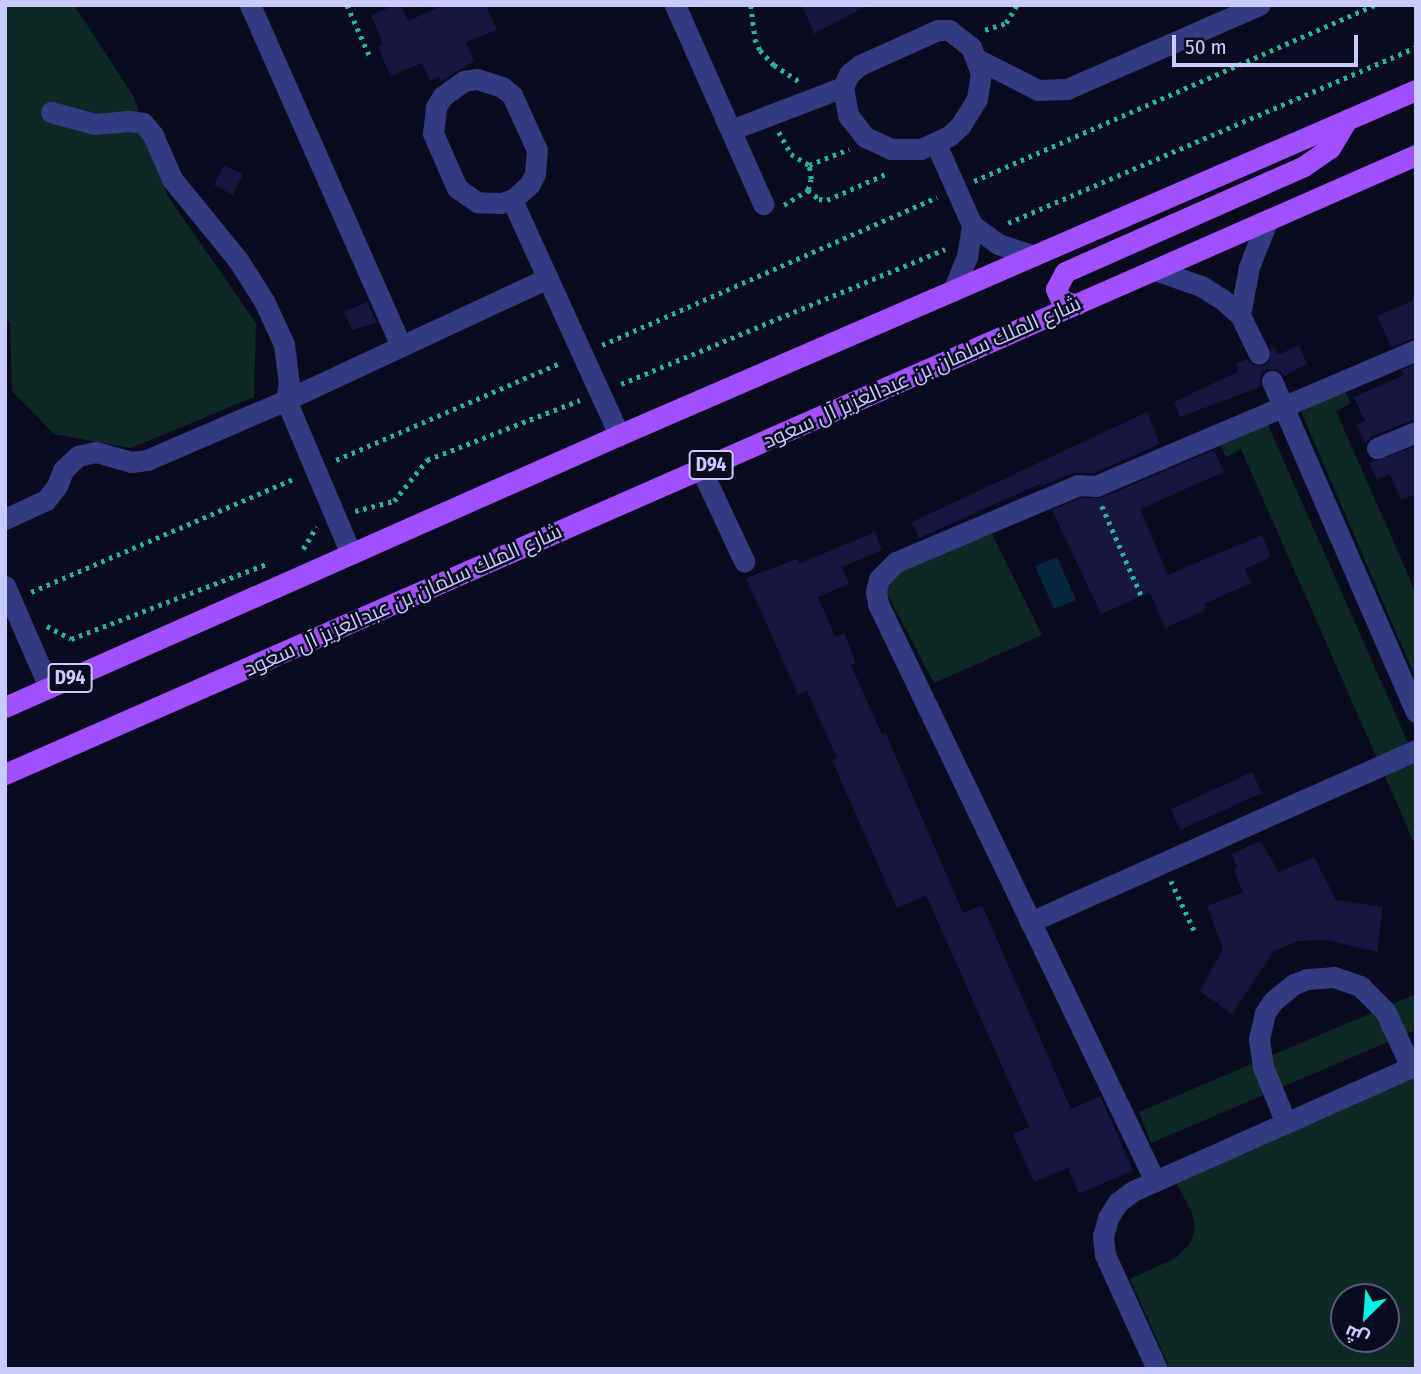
<!DOCTYPE html>
<meta charset="utf-8">
<style>
body{margin:0}
#map{position:relative;width:1421px;height:1374px;overflow:hidden;background:#0b0b1f;font-family:"Fira Sans Condensed",Cairo,sans-serif}
div>[style]{position:absolute}
.green>*{inset:0;background:#0d2924}
.water>*{inset:0;background:#072641}
.building>*{inset:0;background:#171541}
.path>*{height:4.5px;margin-top:-2.25px;transform-origin:0;background:repeating-linear-gradient(90deg,#24b797 0 3.5px,transparent 0 8.5px)}
.minor>*{height:21px;margin:-10.5px;padding:0 10.5px;transform-origin:10.5px;border-radius:10.5px;background:#323c81}
.major>*{height:21px;margin:-10.5px;padding:0 10.5px;transform-origin:10.5px;border-radius:10.5px;background:#a14fff}
span{translate:-50% -50%;white-space:nowrap;text-align:center;line-height:1.15;-webkit-text-stroke:5px #0b0b1f;paint-order:stroke}
.shield-label span{padding:2px 5px;background:#0b0b1f;border:2px solid;border-radius:5px;-webkit-text-stroke-width:0}
.shield-label{font-size:19px;color:#c8cbff;font-weight:700}
.street-label{font-size:21px;color:#c8cbff}
.frame{position:absolute;inset:0;border:7px solid #c8cbff;pointer-events:none}
.north{position:absolute;left:1330px;top:1283px;width:70px;height:70px;box-sizing:border-box;background:#0b0b1f;border:2px solid #575879;border-radius:50%;rotate:205deg;font-size:19px;font-weight:700;line-height:28px;text-align:center;color:#c8cbff}
.north::after{content:'';display:block;margin:auto;width:24px;height:32px;background:#00f3e4;clip-path:polygon(50% 0,100% 100%,50% 72%,0 100%)}
.scale{position:absolute;left:1172px;top:35px;width:186px;height:32px;box-sizing:border-box;border:4px solid #c8cbff;border-top:0;padding-left:9px;font-size:21px;line-height:24px;white-space:nowrap;color:#c8cbff;-webkit-text-stroke:5px #0b0b1f;paint-order:stroke}
</style>
<div id="map">
<div class="green">
<i style="clip-path:polygon(5px 5px,74px 5px,134px 97px,167px 195px,256px 323px,254px 397px,131px 448px,54px 434px,12px 391px,10px 322px,5px 319px)"></i>
<i style="clip-path:polygon(1338px 376px,1351px 403px,1336px 411px,1416px 593px,1416px 679px,1294px 395px)"></i>
<i style="clip-path:polygon(1260px 407px,1416px 761px,1416px 847px,1241px 449px,1226px 457px,1212px 430px)"></i>
<i style="clip-path:polygon(987px 524px,1042px 635px,934px 683px,886px 592px,896px 557px)"></i>
<i style="clip-path:polygon(1416px 994px,1416px 1030px,1151px 1143px,1139px 1112px)"></i>
<i style="clip-path:polygon(evenodd,1416px 1065px,1416px 1369px,1170px 1369px,1130px 1279px,1176px 1258px,1191px 1242px,1195px 1228px,1192px 1213px,1173px 1176px,1416px 1065px,1344px 1297px,1386px 1297px,1386px 1339px,1344px 1339px,1344px 1297px)"></i>
</div>
<div class="water">
<i style="clip-path:polygon(1057px 557px,1076px 600px,1054px 609px,1035px 566px)"></i>
</div>
<div class="building">
<i style="clip-path:polygon(395px 5px,401px 5px,408px 21px,444px 5px,486px 5px,497px 30px,466px 42px,474px 61px,441px 81px,439px 77px,430px 81px,422px 63px,390px 76px,378px 46px,383px 44px,371px 15px)"></i>
<i style="clip-path:polygon(802px 5px,868px 5px,814px 34px)"></i>
<i style="clip-path:polygon(224px 165px,243px 174px,233px 195px,214px 185px)"></i>
<i style="clip-path:polygon(1416px 299px,1416px 337px,1391px 347px,1377px 316px)"></i>
<i style="clip-path:polygon(367px 302px,377px 323px,352px 330px,344px 312px)"></i>
<i style="clip-path:polygon(1299px 345px,1307px 364px,1284px 376px,1279px 370px,1267px 369px,1261px 374px,1260px 387px,1180px 417px,1174px 402px,1239px 371px,1236px 364px,1247px 359px,1252px 365px,1264px 366px,1270px 361px,1271px 349px,1274px 347px,1278px 355px)"></i>
<i style="clip-path:polygon(1416px 364px,1416px 419px,1372px 436px,1365px 443px,1357px 425px,1365px 421px,1354px 397px,1404px 375px,1401px 370px)"></i>
<i style="clip-path:polygon(1147px 412px,1160px 444px,1094px 473px,1073px 473px,1041px 486px,1040px 484px,919px 538px,912px 522px)"></i>
<i style="clip-path:polygon(1416px 446px,1416px 494px,1401px 500px,1390px 474px,1377px 480px,1369px 463px)"></i>
<i style="clip-path:polygon(1214px 450px,1224px 472px,1140px 509px,1168px 575px,1262px 535px,1271px 557px,1245px 569px,1251px 583px,1204px 604px,1206px 610px,1165px 628px,1150px 592px,1101px 614px,1052px 510px,1080px 498px,1101px 498px)"></i>
<i style="clip-path:polygon(875px 532px,882px 550px,842px 567px,849px 584px,818px 597px,835px 637px,844px 633px,856px 663px,851px 665px,882px 735px,886px 734px,963px 913px,982px 905px,1071px 1109px,1100px 1096px,1133px 1170px,1079px 1194px,1068px 1168px,1034px 1182px,1013px 1134px,1029px 1127px,926px 895px,897px 908px,832px 760px,837px 758px,807px 691px,798px 695px,746px 578px,797px 559px,799px 564px)"></i>
<i style="clip-path:polygon(1252px 772px,1262px 793px,1180px 830px,1171px 809px)"></i>
<i style="clip-path:polygon(1260px 841px,1279px 872px,1314px 857px,1336px 900px,1383px 907px,1377px 952px,1326px 940px,1297px 941px,1273px 952px,1232px 1014px,1200px 991px,1223px 949px,1207px 906px,1243px 892px,1234px 870px,1237px 868px,1232px 854px)"></i>
</div>
<div class="path">
<i style="left:347px;top:5px;width:59px;rotate:66deg"></i>
<i style="left:751px;top:5px;width:34px;rotate:83deg"></i>
<i style="left:755px;top:39px;width:12px;rotate:66deg"></i>
<i style="left:760px;top:50px;width:21px;rotate:47deg"></i>
<i style="left:774px;top:65px;width:30px;rotate:33deg"></i>
<i style="left:985px;top:30px;width:22px;rotate:-18deg"></i>
<i style="left:1006px;top:23px;width:21px;rotate:-59deg"></i>
<i style="left:779px;top:132px;width:25px;rotate:61deg"></i>
<i style="left:791px;top:154px;width:21px;rotate:31deg"></i>
<i style="left:809px;top:165px;width:43px;rotate:-21.8deg"></i>
<i style="left:974px;top:181px;width:437px;rotate:-23.7deg"></i>
<i style="left:808px;top:190px;width:14px;rotate:39deg"></i>
<i style="left:819px;top:199px;width:8px;rotate:7deg"></i>
<i style="left:827px;top:200px;width:67px;rotate:-23.9deg"></i>
<i style="left:784px;top:205px;width:28px;rotate:-32deg"></i>
<i style="left:808px;top:190px;width:11px;rotate:-75deg"></i>
<i style="left:811px;top:179px;width:14px;rotate:-98deg"></i>
<i style="left:1008px;top:223px;width:444px;rotate:-23.3deg"></i>
<i style="left:602px;top:345px;width:366px;rotate:-23.8deg"></i>
<i style="left:621px;top:384px;width:351px;rotate:-22.6deg"></i>
<i style="left:336px;top:460px;width:246px;rotate:-23.4deg"></i>
<i style="left:1102px;top:506px;width:97px;rotate:66.3deg"></i>
<i style="left:355px;top:511px;width:40px;rotate:-14.4deg"></i>
<i style="left:394px;top:501px;width:53px;rotate:-51.2deg"></i>
<i style="left:427px;top:460px;width:164px;rotate:-21.4deg"></i>
<i style="left:303px;top:549px;width:26px;rotate:-59deg"></i>
<i style="left:31px;top:592px;width:288px;rotate:-23.3deg"></i>
<i style="left:47px;top:626px;width:27px;rotate:28deg"></i>
<i style="left:71px;top:639px;width:209px;rotate:-21deg"></i>
<i style="left:1171px;top:881px;width:59px;rotate:64.7deg"></i>
</div>
<div class="minor">
<i style="left:250px;top:5px;width:373px;rotate:66.1deg"></i>
<i style="left:675px;top:5px;width:218px;rotate:66.1deg"></i>
<i style="left:938px;top:30px;width:11px"></i>
<i style="left:949px;top:30px;width:28px;rotate:38deg"></i>
<i style="left:971px;top:47px;width:28px;rotate:69deg"></i>
<i style="left:981px;top:73px;width:26px;rotate:99deg"></i>
<i style="left:977px;top:99px;width:31px;rotate:122deg"></i>
<i style="left:961px;top:125px;width:16px;rotate:137deg"></i>
<i style="left:949px;top:136px;width:31px;rotate:155deg"></i>
<i style="left:921px;top:149px;width:30px;rotate:180deg"></i>
<i style="left:891px;top:149px;width:29px;rotate:-155deg"></i>
<i style="left:865px;top:137px;width:28px;rotate:-128deg"></i>
<i style="left:848px;top:115px;width:28px;rotate:-100deg"></i>
<i style="left:843px;top:87px;width:14px;rotate:-65deg"></i>
<i style="left:849px;top:74px;width:14px;rotate:-39deg"></i>
<i style="left:860px;top:65px;width:85px;rotate:-24.2deg"></i>
<i style="left:977px;top:59px;width:68px;rotate:26.9deg"></i>
<i style="left:1038px;top:90px;width:29px;rotate:-2deg"></i>
<i style="left:1067px;top:89px;width:210px;rotate:-23.6deg"></i>
<i style="left:477px;top:79px;width:26px;rotate:18deg"></i>
<i style="left:502px;top:87px;width:13px;rotate:39deg"></i>
<i style="left:512px;top:95px;width:60px;rotate:65.6deg"></i>
<i style="left:537px;top:150px;width:24px;rotate:95deg"></i>
<i style="left:535px;top:174px;width:11px;rotate:117deg"></i>
<i style="left:530px;top:184px;width:24px;rotate:138deg"></i>
<i style="left:512px;top:200px;width:11px;rotate:165deg"></i>
<i style="left:501px;top:203px;width:24px;rotate:-178deg"></i>
<i style="left:477px;top:202px;width:24px;rotate:-145deg"></i>
<i style="left:457px;top:188px;width:60px;rotate:-113.6deg"></i>
<i style="left:433px;top:133px;width:26px;rotate:-83deg"></i>
<i style="left:436px;top:107px;width:13px;rotate:-58deg"></i>
<i style="left:443px;top:96px;width:26px;rotate:-36deg"></i>
<i style="left:464px;top:81px;width:13px;rotate:-9deg"></i>
<i style="left:51px;top:112px;width:46px;rotate:15.3deg"></i>
<i style="left:95px;top:124px;width:34px;rotate:-5deg"></i>
<i style="left:129px;top:121px;width:14px;rotate:8deg"></i>
<i style="left:143px;top:123px;width:16px;rotate:50deg"></i>
<i style="left:153px;top:135px;width:48px;rotate:66.6deg"></i>
<i style="left:172px;top:179px;width:104px;rotate:50.8deg"></i>
<i style="left:238px;top:260px;width:49px;rotate:57.6deg"></i>
<i style="left:264px;top:301px;width:47px;rotate:65.1deg"></i>
<i style="left:284px;top:344px;width:38px;rotate:83deg"></i>
<i style="left:289px;top:382px;width:18px;rotate:99deg"></i>
<i style="left:286px;top:400px;width:167px;rotate:67.1deg"></i>
<i style="left:731px;top:130px;width:120px;rotate:-21deg"></i>
<i style="left:936px;top:144px;width:89px;rotate:66deg"></i>
<i style="left:972px;top:225px;width:32px;rotate:36deg"></i>
<i style="left:998px;top:244px;width:38px;rotate:18deg"></i>
<i style="left:512px;top:200px;width:258px;rotate:65.5deg"></i>
<i style="left:1155px;top:270px;width:49px;rotate:19.2deg"></i>
<i style="left:1201px;top:286px;width:25px;rotate:32deg"></i>
<i style="left:1222px;top:299px;width:24px;rotate:42deg"></i>
<i style="left:1240px;top:315px;width:43px;rotate:64deg"></i>
<i style="left:953px;top:291px;width:37px;rotate:-68deg"></i>
<i style="left:967px;top:257px;width:32px;rotate:-81deg"></i>
<i style="left:1240px;top:315px;width:49px;rotate:-79.4deg"></i>
<i style="left:1249px;top:267px;width:49px;rotate:-68.6deg"></i>
<i style="left:1272px;top:381px;width:361px;rotate:66.5deg"></i>
<i style="left:1377px;top:448px;width:42px;rotate:-22.3deg"></i>
<i style="left:701px;top:469px;width:102px;rotate:64.9deg"></i>
<i style="left:5px;top:519px;width:45px;rotate:-24.9deg"></i>
<i style="left:46px;top:500px;width:18px;rotate:-52deg"></i>
<i style="left:57px;top:486px;width:17px;rotate:-69deg"></i>
<i style="left:63px;top:470px;width:21px;rotate:-43deg"></i>
<i style="left:78px;top:456px;width:18px;rotate:-13deg"></i>
<i style="left:96px;top:452px;width:36px;rotate:16deg"></i>
<i style="left:131px;top:462px;width:16px;rotate:-7deg"></i>
<i style="left:147px;top:460px;width:151px;rotate:-23.3deg"></i>
<i style="left:286px;top:400px;width:289px;rotate:-25deg"></i>
<i style="left:5px;top:586px;width:110px;rotate:66.5deg"></i>
<i style="left:1030px;top:922px;width:423px;rotate:-24deg"></i>
<i style="left:1286px;top:1123px;width:61px;rotate:-112.3deg"></i>
<i style="left:1263px;top:1067px;width:28px;rotate:-98deg"></i>
<i style="left:1259px;top:1039px;width:27px;rotate:-77deg"></i>
<i style="left:1265px;top:1013px;width:14px;rotate:-56deg"></i>
<i style="left:1273px;top:1001px;width:27px;rotate:-39deg"></i>
<i style="left:1294px;top:984px;width:14px;rotate:-21deg"></i>
<i style="left:1307px;top:979px;width:27px;rotate:-4deg"></i>
<i style="left:1334px;top:977px;width:28px;rotate:19deg"></i>
<i style="left:1360px;top:986px;width:35px;rotate:45deg"></i>
<i style="left:1385px;top:1011px;width:62px;rotate:65.1deg"></i>
<i style="left:1155px;top:1181px;width:640px;rotate:-115.64deg"></i>
<i style="left:878px;top:604px;width:13px;rotate:-99deg"></i>
<i style="left:876px;top:591px;width:12px;rotate:-76deg"></i>
<i style="left:879px;top:579px;width:24px;rotate:-45deg"></i>
<i style="left:896px;top:562px;width:198px;rotate:-22.9deg"></i>
<i style="left:1078px;top:485px;width:18px;rotate:3deg"></i>
<i style="left:1096px;top:486px;width:348px;rotate:-23deg"></i>
<i style="left:1157px;top:1369px;width:125px;rotate:-114.5deg"></i>
<i style="left:1105px;top:1255px;width:19px;rotate:-96deg"></i>
<i style="left:1103px;top:1236px;width:19px;rotate:-74deg"></i>
<i style="left:1108px;top:1218px;width:19px;rotate:-58deg"></i>
<i style="left:1118px;top:1202px;width:19px;rotate:-36deg"></i>
<i style="left:1133px;top:1191px;width:310px;rotate:-24deg"></i>
</div>
<div class="major">
<i style="left:1077px;top:304px;width:9px;rotate:-174deg"></i>
<i style="left:1068px;top:303px;width:9px;rotate:-148deg"></i>
<i style="left:1060px;top:298px;width:10px;rotate:-114deg"></i>
<i style="left:1056px;top:289px;width:19px;rotate:-62deg"></i>
<i style="left:1065px;top:272px;width:261px;rotate:-23.9deg"></i>
<i style="left:1304px;top:166px;width:32px;rotate:-35deg"></i>
<i style="left:1330px;top:148px;width:33px;rotate:-59deg"></i>
<i style="left:5px;top:707px;width:672px;rotate:-23.89deg"></i>
<i style="left:619px;top:435px;width:868px;rotate:-23.41deg"></i>
<i style="left:5px;top:774px;width:1541px;rotate:-23.69deg"></i>
</div>
<div class="shield-label">
<span style="left:711px;top:465px">D94</span>
<span style="left:70px;top:678px">D94</span>
</div>
<div class="street-label">
<span style="left:922px;top:372px;rotate:-24deg">شارع الملك سلمان بن عبدالعزيز آل سعود</span>
<span style="left:403px;top:600px;rotate:-24deg">شارع الملك سلمان بن عبدالعزيز آل سعود</span>
</div>
<div class="frame"></div>
<div class="north">ش</div>
<div class="scale">50 m</div>
</div>
